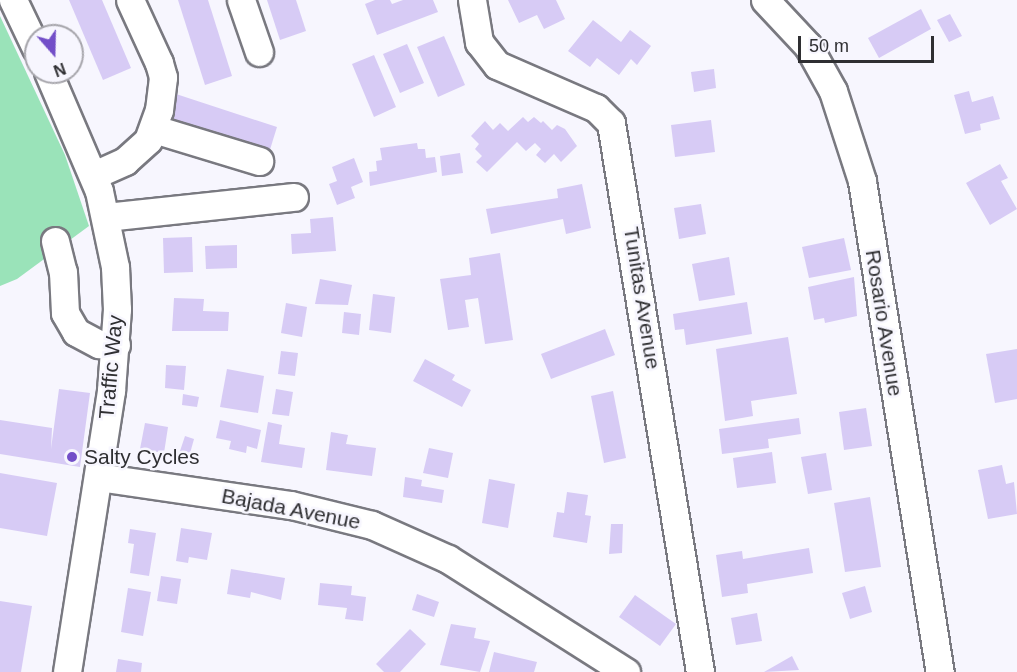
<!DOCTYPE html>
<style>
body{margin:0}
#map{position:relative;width:1017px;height:672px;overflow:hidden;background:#f7f6fe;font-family:Helvetica,sans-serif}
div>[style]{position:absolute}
.green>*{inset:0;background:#9ae3b9}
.building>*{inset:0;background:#d7cbf5}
.roads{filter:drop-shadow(2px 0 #797980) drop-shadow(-2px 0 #797980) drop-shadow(0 2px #797980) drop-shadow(0 -2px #797980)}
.minor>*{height:27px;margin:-13.5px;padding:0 13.5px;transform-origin:13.5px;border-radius:13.5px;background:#fff}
.dots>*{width:16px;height:16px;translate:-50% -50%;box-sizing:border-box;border:3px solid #f7f6fe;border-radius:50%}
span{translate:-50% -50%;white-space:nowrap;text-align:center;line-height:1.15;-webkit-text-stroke:5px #f7f6fe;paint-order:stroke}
.street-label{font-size:21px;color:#2f2f32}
.poi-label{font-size:21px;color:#2f2f32}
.left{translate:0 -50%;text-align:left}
.north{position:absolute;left:24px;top:24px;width:60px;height:60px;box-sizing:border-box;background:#f7f6fe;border:2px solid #a7a6ac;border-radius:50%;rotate:160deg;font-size:16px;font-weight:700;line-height:24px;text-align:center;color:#2f2f32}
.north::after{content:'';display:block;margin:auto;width:21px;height:27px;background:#734fc8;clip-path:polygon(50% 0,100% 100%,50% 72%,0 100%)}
.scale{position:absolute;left:798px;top:36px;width:136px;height:27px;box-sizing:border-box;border:3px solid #2f2f32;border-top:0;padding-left:8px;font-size:18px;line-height:21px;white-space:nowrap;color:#2f2f32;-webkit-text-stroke:4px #f7f6fe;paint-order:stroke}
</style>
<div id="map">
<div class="green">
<i style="clip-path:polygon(0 16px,65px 155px,89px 226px,17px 279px,0 286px)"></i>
</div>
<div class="building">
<i style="clip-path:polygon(69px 0,102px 0,131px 68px,103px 80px)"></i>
<i style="clip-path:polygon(178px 0,208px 0,232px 76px,205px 85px)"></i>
<i style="clip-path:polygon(267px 0,296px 0,306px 31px,280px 40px)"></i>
<i style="clip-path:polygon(375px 0,390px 0,392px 4px,403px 0,433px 0,438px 12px,377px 35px,365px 4px)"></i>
<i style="clip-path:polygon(508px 0,556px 0,565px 19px,544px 29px,537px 15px,519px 23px)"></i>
<i style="clip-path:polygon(921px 9px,931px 29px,879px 58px,868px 38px)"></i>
<i style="clip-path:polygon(950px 14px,962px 36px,949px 42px,937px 20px)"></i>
<i style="clip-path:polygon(593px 20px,621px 42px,630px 30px,651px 46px,637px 65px,631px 59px,619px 75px,597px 58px,590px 67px,568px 51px)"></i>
<i style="clip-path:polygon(444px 36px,465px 85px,438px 97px,417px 47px)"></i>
<i style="clip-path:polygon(407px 44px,424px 83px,400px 93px,383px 54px)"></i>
<i style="clip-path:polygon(374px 55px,396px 107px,374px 117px,352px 64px)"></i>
<i style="clip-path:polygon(714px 69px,716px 88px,694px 92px,691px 72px)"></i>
<i style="clip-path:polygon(969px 91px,972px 102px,993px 96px,1000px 119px,980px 124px,981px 130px,965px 134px,954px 95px)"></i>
<i style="clip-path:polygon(176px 94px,277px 127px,268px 156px,167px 123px)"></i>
<i style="clip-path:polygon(523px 117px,528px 122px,534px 117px,541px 123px,543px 121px,552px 130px,557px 125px,565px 129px,577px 146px,561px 162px,554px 154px,545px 163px,536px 155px,541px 149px,535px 143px,526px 151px,517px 142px,487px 172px,476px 162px,482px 156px,475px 149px,479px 144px,471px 136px,485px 121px,493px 130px,500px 123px,508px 131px)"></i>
<i style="clip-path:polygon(711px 120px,715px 152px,675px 157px,671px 125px)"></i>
<i style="clip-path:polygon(417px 143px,418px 149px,425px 149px,426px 158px,435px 157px,437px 172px,370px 186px,369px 172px,377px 171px,376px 161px,382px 160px,380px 148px)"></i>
<i style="clip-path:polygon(460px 153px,463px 173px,442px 176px,440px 156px)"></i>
<i style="clip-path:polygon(354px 158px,363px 182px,351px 187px,355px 198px,337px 205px,329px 184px,337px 181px,332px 167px)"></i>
<i style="clip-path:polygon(1000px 164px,1008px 178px,1001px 181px,1017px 209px,990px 225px,966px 183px)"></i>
<i style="clip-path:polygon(582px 184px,591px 228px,566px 234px,563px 219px,491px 234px,486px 209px,558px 198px,557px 189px)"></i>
<i style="clip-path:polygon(701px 204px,706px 234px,679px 239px,674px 208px)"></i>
<i style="clip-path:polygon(333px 217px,336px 251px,292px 254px,291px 234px,311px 233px,310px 219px)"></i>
<i style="clip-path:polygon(192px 237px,193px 272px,164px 273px,163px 238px)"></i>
<i style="clip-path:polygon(844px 238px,851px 270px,809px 278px,802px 247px)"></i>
<i style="clip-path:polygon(237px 245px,237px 268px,206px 269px,205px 246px)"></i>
<i style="clip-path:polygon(500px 253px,513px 340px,485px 344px,478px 298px,465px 300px,469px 327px,448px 330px,440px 279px,471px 275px,469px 258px)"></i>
<i style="clip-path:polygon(729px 257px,735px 295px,699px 301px,692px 264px)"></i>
<i style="clip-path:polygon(854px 277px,857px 316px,825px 323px,824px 318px,814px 320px,808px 287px)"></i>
<i style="clip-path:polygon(320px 279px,352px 285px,348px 305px,315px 304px)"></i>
<i style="clip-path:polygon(373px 294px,395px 297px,391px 333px,369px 330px)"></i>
<i style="clip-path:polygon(174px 298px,204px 299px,203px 311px,229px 312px,228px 331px,172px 331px)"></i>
<i style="clip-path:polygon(747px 302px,752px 334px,686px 345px,684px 329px,675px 330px,673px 314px)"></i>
<i style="clip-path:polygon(286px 303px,307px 307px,302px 337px,281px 333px)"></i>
<i style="clip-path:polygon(344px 312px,361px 314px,359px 335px,342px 333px)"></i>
<i style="clip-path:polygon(605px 329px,615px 355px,551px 379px,541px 354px)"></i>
<i style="clip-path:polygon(788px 337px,797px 394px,751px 401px,753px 416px,725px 421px,716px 349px)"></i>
<i style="clip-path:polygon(1017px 349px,1017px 399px,995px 403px,986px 354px)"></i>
<i style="clip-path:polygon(281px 351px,298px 353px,295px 376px,278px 374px)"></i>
<i style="clip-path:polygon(425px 359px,455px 375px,452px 380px,471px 390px,462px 407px,413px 381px)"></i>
<i style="clip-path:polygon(166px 365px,186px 366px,184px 390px,165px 388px)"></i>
<i style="clip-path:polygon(227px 369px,264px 376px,258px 413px,220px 407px)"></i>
<i style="clip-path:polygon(59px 389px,90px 393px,80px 467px,0 454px,0 420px,52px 428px,51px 449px)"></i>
<i style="clip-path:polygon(276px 389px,293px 392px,289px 416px,272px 414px)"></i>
<i style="clip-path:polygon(613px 391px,626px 458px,604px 463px,591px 396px)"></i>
<i style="clip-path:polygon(183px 394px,199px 397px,197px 407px,182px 405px)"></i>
<i style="clip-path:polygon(866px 408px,872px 446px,844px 450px,839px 412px)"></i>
<i style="clip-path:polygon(799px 418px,801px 434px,768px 439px,769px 448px,722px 454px,719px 429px)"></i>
<i style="clip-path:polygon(220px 420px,261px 430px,257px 449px,247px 446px,246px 453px,229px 449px,231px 441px,216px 438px)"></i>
<i style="clip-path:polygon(268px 422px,282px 425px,279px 444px,305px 448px,302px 468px,261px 462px)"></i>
<i style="clip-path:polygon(145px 423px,168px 427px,164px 453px,140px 449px)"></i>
<i style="clip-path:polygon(331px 432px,348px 435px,346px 444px,376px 448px,372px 476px,326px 470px)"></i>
<i style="clip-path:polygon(185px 436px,194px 439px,189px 457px,179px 454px)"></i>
<i style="clip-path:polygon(429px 448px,453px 453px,448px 478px,423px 473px)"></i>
<i style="clip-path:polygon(772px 452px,776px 483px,737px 488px,733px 458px)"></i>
<i style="clip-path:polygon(826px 453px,832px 490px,808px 494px,801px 457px)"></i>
<i style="clip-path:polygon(1002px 465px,1006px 484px,1014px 482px,1017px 514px,988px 519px,978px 470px)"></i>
<i style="clip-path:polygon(0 473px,57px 483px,47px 536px,0 528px)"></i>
<i style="clip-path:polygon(405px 477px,422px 480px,421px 486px,444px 490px,442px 503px,403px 497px)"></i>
<i style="clip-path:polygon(489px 479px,515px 484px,508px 528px,482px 523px)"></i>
<i style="clip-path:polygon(567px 492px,588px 495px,585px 515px,591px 516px,587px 543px,553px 537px,557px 512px,564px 513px)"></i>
<i style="clip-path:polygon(870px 497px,881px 567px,845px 572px,834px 503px)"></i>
<i style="clip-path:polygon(611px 524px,623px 524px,622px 553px,609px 554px)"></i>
<i style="clip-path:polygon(181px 528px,212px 533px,207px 560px,189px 557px,188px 563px,176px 561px)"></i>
<i style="clip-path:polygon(130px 529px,156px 533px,149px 576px,130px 573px,134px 544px,128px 543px)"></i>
<i style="clip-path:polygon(809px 548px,813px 573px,747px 584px,748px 593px,722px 597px,716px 555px,742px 551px,743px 559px)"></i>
<i style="clip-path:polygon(231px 569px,285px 578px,281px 600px,251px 592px,250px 598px,227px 594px)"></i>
<i style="clip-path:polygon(161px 576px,181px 579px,177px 604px,157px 601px)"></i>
<i style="clip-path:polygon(320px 583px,352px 586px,351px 595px,366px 597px,363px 621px,345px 619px,347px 608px,318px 605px)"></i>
<i style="clip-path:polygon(865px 586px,872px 612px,850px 619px,842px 593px)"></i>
<i style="clip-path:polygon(128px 588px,151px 592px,143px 636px,121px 632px)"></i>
<i style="clip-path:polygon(417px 594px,439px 602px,434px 617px,412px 610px)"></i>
<i style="clip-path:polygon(635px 595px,676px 624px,660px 646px,619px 617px)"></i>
<i style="clip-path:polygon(0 601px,32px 606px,21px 672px,0 672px)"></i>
<i style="clip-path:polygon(757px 613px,762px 641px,736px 645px,731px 618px)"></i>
<i style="clip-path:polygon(451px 624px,476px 628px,474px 638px,490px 641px,480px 672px,440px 665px)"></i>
<i style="clip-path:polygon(410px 629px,426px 644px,400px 672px,384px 672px,376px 664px)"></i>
<i style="clip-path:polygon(494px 652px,537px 662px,534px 672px,489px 672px)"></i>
<i style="clip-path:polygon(792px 656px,799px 670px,764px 672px)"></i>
<i style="clip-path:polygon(118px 659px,142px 663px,141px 672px,116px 672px)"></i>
</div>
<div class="roads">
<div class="minor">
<i style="left:13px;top:0;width:53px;rotate:64.4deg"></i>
<i style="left:241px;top:0;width:55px;rotate:70.9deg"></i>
<i style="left:472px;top:0;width:43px;rotate:80.5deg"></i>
<i style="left:479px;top:42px;width:29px;rotate:52deg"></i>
<i style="left:497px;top:65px;width:108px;rotate:23.5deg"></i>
<i style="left:596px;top:108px;width:21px;rotate:45deg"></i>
<i style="left:611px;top:123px;width:556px;rotate:80.79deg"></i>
<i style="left:765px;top:0;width:63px;rotate:46.9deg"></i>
<i style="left:808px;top:46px;width:51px;rotate:60.9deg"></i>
<i style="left:833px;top:91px;width:95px;rotate:72.1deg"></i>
<i style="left:862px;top:181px;width:497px;rotate:81deg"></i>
<i style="left:48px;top:72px;width:129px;rotate:66.8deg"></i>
<i style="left:99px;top:191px;width:78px;rotate:78.1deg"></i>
<i style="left:115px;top:267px;width:42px;rotate:87.3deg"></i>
<i style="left:117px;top:309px;width:82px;rotate:94.2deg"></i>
<i style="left:111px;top:391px;width:284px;rotate:98.9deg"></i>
<i style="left:154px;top:129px;width:110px;rotate:16.9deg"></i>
<i style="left:94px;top:175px;width:34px;rotate:-24deg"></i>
<i style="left:125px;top:161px;width:31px;rotate:-42deg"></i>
<i style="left:148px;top:140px;width:32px;rotate:-70deg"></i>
<i style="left:159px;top:110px;width:33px;rotate:-83deg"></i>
<i style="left:163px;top:77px;width:15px;rotate:-106deg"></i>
<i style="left:159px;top:63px;width:69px;rotate:-114.7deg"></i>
<i style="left:106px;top:217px;width:189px;rotate:-6.1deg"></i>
<i style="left:55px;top:241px;width:32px;rotate:76deg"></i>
<i style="left:63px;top:272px;width:41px;rotate:87.2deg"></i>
<i style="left:65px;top:313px;width:22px;rotate:60deg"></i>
<i style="left:76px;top:332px;width:26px;rotate:28deg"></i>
<i style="left:99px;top:344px;width:17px;rotate:3deg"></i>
<i style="left:98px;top:477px;width:195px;rotate:8.3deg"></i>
<i style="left:291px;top:505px;width:83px;rotate:13.9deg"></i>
<i style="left:372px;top:525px;width:83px;rotate:24.1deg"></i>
<i style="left:448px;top:559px;width:211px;rotate:32.4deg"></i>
</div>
</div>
<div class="dots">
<i style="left:72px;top:457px;background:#734fc8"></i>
</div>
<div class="street-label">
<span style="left:642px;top:298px;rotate:81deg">Tunitas Avenue</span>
<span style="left:884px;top:323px;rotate:81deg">Rosario Avenue</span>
<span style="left:111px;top:367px;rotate:-85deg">Traffic Way</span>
<span style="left:291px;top:509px;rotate:11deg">Bajada Avenue</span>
</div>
<div class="poi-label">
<span class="left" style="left:84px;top:457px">Salty Cycles</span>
</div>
<div class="north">N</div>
<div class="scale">50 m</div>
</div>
